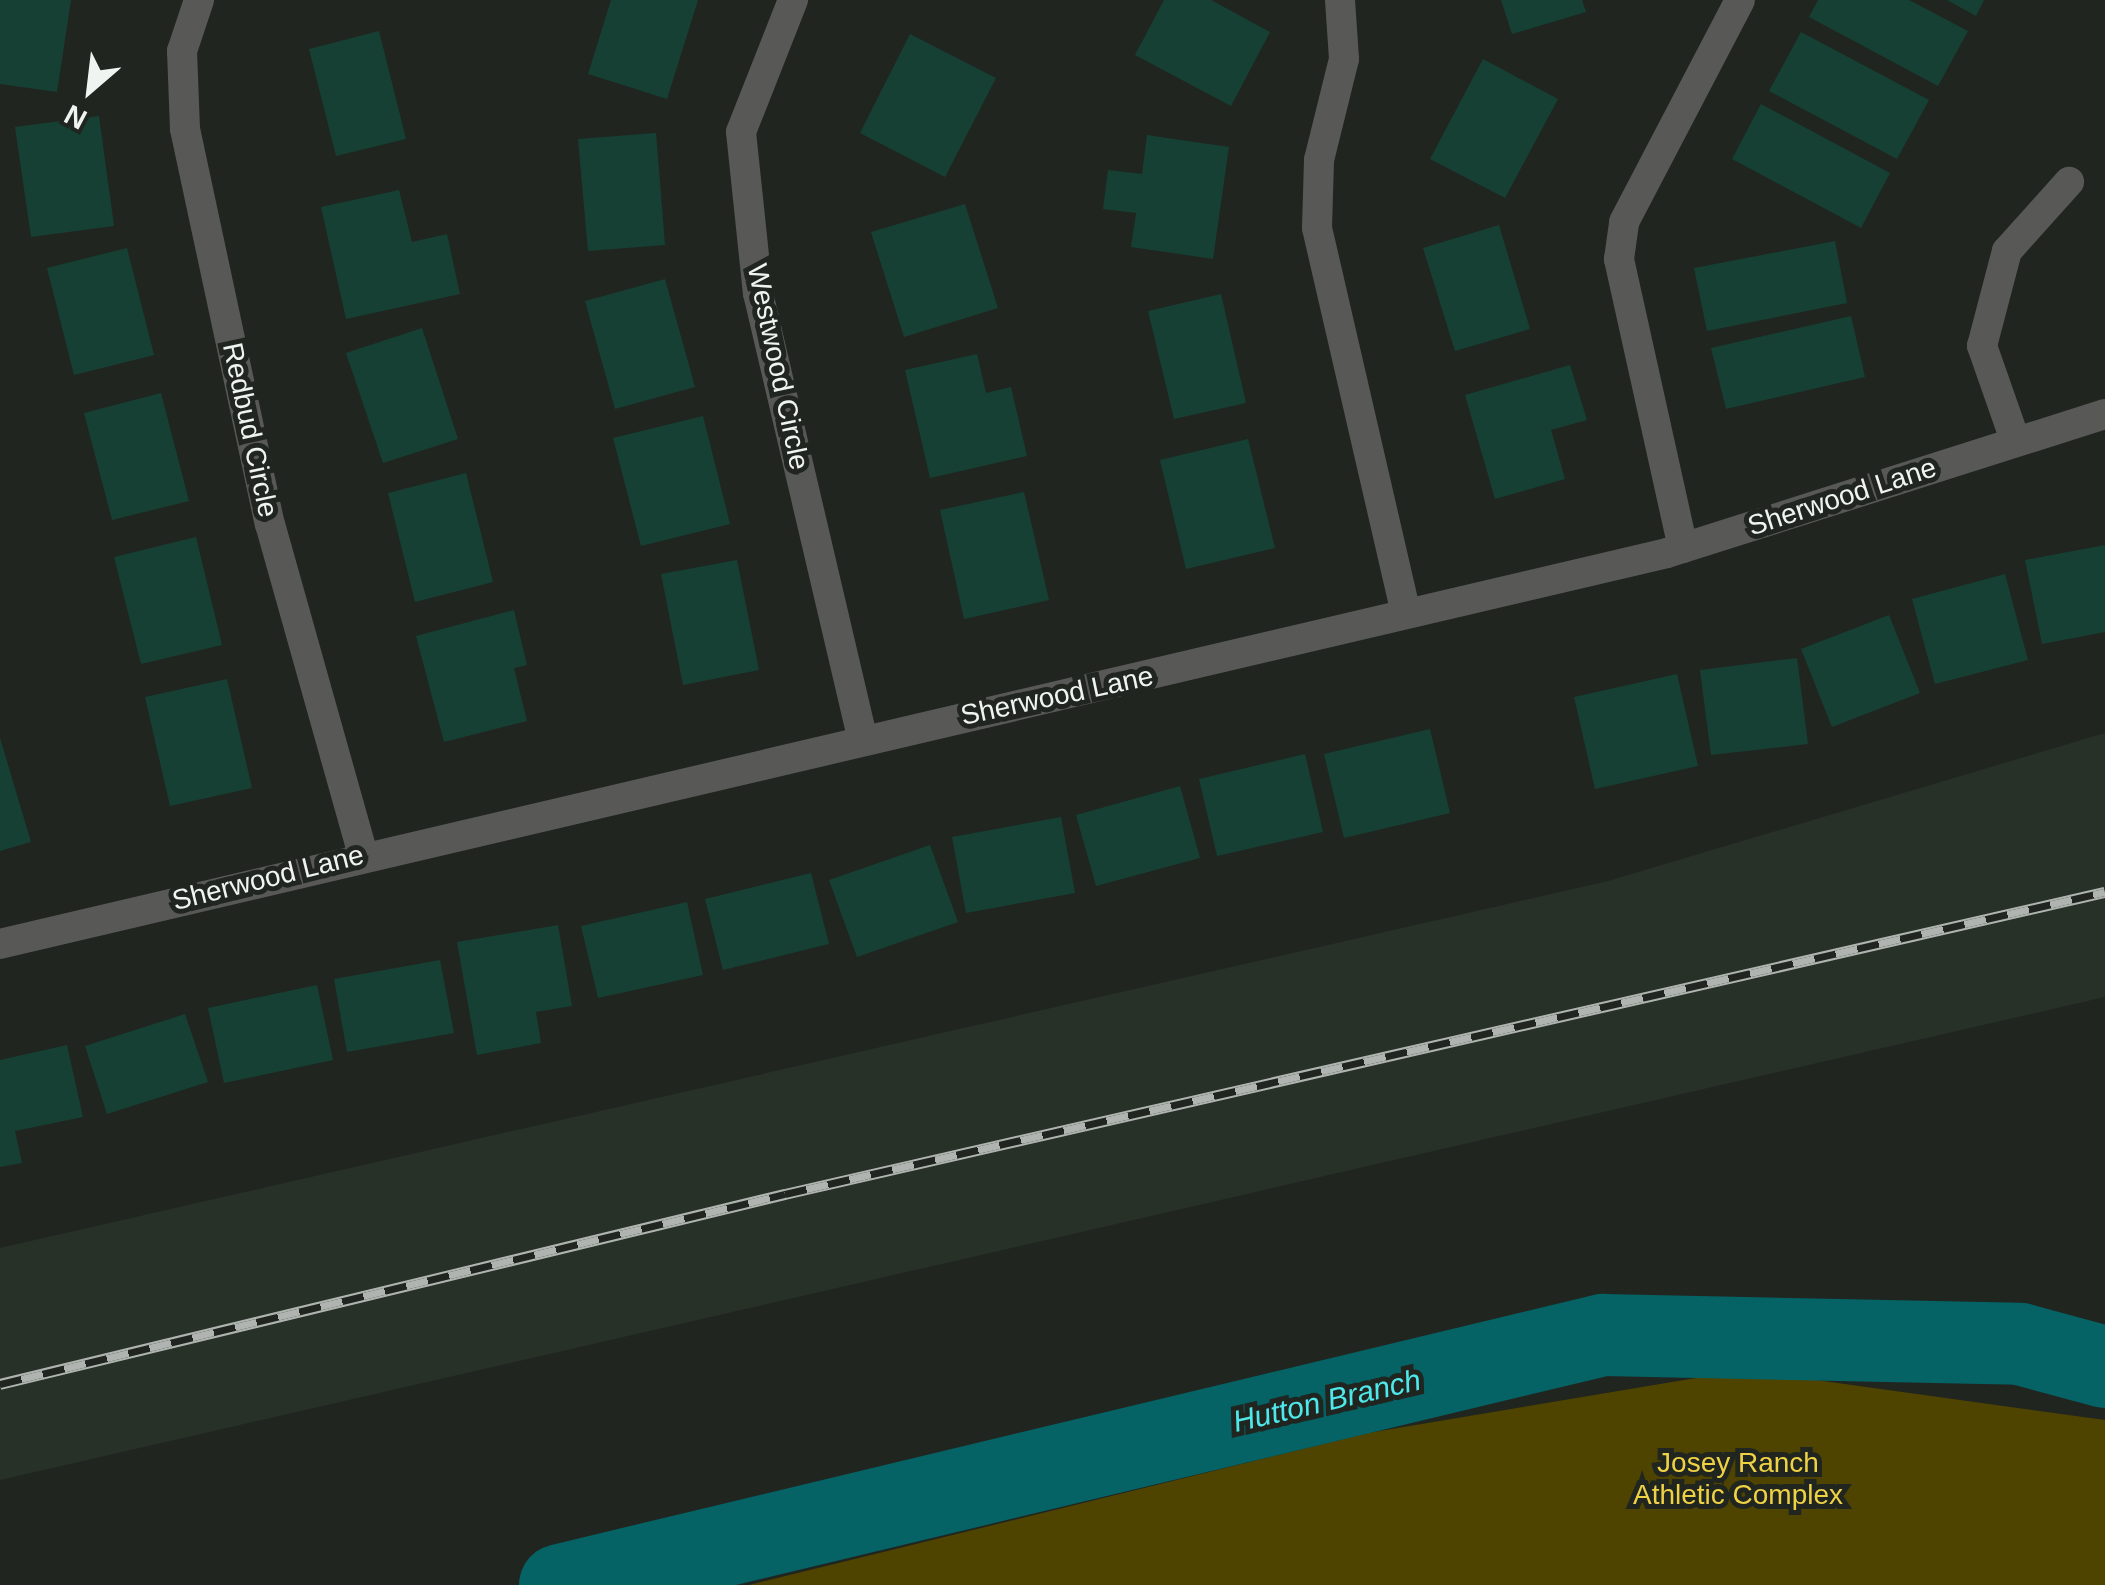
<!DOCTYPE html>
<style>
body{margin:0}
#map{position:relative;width:2105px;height:1585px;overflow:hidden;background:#202520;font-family:Helvetica,sans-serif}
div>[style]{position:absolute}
.built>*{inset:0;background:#273128}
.green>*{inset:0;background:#4f4300}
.river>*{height:82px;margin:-41px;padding:0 41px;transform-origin:41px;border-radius:41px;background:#056365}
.building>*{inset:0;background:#164034}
.minor>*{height:30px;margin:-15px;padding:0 15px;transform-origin:15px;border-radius:15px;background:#585956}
.rail>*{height:11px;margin-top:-5.5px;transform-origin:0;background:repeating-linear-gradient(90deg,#202520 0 22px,#b0b4b0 0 44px);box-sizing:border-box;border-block:2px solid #b0b4b0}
span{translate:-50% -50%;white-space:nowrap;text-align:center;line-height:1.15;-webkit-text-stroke:10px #202520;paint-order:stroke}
.street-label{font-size:28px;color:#f0f4f0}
.park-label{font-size:28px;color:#efd244}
.water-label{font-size:30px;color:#4fe8ea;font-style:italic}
.north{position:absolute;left:40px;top:40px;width:100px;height:100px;-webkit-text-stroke:8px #202520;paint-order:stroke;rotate:208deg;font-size:28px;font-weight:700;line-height:40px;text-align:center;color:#f0f4f0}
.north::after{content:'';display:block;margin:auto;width:35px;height:45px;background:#f0f4f0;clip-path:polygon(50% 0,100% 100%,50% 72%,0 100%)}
</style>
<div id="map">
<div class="built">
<i style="clip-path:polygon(2105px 733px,2105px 997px,0 1480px,0 1248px,1608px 881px)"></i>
</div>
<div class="green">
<i style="clip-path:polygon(1744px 1370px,2105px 1420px,2105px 1585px,749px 1585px,1368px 1433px)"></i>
</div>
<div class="river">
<i style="left:560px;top:1585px;width:1073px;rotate:-13.48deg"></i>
<i style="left:1603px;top:1335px;width:417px;rotate:1.2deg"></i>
<i style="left:2020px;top:1344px;width:88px;rotate:15.1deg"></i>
</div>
<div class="building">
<i style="clip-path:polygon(0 0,71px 0,57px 92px,0 84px)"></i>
<i style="clip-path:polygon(611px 0,698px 0,667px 99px,588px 74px)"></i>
<i style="clip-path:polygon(1164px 0,1211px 0,1270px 32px,1231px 106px,1135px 55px)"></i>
<i style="clip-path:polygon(1501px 0,1582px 0,1586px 12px,1512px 34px)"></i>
<i style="clip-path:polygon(1818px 0,1909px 0,1968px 31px,1938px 86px,1809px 17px)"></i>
<i style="clip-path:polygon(1947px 0,1984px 0,1976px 16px)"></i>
<i style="clip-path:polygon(379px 31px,406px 139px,336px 156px,309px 49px)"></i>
<i style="clip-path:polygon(1801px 32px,1929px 100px,1897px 159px,1769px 91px)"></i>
<i style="clip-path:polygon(910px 34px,996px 78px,945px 177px,860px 133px)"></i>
<i style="clip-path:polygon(1483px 59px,1558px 99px,1505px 198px,1430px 159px)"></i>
<i style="clip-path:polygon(1761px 104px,1890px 173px,1861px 228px,1732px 159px)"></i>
<i style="clip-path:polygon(99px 116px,114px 226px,31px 237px,15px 127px)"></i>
<i style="clip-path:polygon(656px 133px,665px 245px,588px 251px,578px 139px)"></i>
<i style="clip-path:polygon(1147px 135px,1229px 147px,1213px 259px,1131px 247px,1136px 213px,1103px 209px,1108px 170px,1142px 174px)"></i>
<i style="clip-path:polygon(399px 190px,412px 242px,447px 234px,460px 294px,346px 319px,321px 207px)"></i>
<i style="clip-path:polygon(965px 204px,998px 308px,904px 337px,871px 232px)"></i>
<i style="clip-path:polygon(1499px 225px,1530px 329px,1455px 351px,1423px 248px)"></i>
<i style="clip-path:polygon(1835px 241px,1847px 303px,1707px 331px,1694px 268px)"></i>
<i style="clip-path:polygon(127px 248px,154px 355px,74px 375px,47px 268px)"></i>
<i style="clip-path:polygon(665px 279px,695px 387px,615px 409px,585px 301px)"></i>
<i style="clip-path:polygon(1221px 294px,1246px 403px,1174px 419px,1148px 311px)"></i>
<i style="clip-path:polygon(1851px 316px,1865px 377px,1726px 409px,1711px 348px)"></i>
<i style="clip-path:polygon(422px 328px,458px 439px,383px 463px,346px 353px)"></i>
<i style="clip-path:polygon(977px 354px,986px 393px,1011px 387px,1027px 456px,930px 478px,905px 370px)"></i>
<i style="clip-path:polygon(1570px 365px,1587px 420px,1551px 430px,1565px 479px,1495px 499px,1465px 395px)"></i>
<i style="clip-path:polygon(161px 393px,189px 501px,112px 520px,84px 413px)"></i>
<i style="clip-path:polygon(703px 416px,730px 524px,641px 546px,613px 438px)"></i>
<i style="clip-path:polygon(1248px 439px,1275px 548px,1186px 569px,1160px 460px)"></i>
<i style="clip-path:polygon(466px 473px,493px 582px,415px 602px,388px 493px)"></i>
<i style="clip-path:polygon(1024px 492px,1049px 600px,964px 619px,940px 510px)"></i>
<i style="clip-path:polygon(196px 537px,222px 645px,141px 664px,114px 557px)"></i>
<i style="clip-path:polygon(2105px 545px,2105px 632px,2042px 644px,2025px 560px)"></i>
<i style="clip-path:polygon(737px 560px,759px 670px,683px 685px,661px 574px)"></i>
<i style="clip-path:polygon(2005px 574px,2028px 660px,1935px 684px,1912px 599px)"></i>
<i style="clip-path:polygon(514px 610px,527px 665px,514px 668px,527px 721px,444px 742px,416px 636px)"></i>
<i style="clip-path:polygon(1889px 615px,1920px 693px,1832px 727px,1801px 649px)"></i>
<i style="clip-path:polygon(1797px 658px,1808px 744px,1711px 755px,1700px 670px)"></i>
<i style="clip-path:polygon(1677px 674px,1698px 766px,1595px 789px,1574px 697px)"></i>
<i style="clip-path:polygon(227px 679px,252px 788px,170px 806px,145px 697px)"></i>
<i style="clip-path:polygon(1430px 729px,1450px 813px,1344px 838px,1324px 754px)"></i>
<i style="clip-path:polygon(0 738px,31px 842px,0 851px)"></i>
<i style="clip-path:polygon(1305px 754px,1323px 832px,1217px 856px,1199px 779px)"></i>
<i style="clip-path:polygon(1180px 786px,1200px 858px,1096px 886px,1076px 815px)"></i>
<i style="clip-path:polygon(1061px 817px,1075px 893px,966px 913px,952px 837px)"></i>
<i style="clip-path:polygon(930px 845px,958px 922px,857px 957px,829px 880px)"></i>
<i style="clip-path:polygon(811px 873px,829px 944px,723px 970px,705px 899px)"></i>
<i style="clip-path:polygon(687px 902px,703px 975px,598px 998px,581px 926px)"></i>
<i style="clip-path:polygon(558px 925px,572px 1006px,536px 1012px,541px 1043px,477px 1055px,457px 942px)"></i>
<i style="clip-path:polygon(440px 960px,454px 1033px,347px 1052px,334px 979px)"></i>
<i style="clip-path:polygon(317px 985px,333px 1060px,224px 1083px,208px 1008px)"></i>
<i style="clip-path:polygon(185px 1014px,208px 1082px,107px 1114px,85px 1046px)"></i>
<i style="clip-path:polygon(67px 1045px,83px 1117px,15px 1131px,22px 1163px,0 1167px,0 1060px)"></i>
</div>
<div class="minor">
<i style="left:199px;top:0;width:54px;rotate:108.4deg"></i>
<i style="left:182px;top:51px;width:78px;rotate:87.8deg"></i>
<i style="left:185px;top:129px;width:404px;rotate:77.9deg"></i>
<i style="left:270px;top:524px;width:344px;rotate:74.3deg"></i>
<i style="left:793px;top:0;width:142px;rotate:111.5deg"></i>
<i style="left:741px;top:132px;width:162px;rotate:84deg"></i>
<i style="left:758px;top:293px;width:456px;rotate:76.8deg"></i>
<i style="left:1340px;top:0;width:59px;rotate:86.1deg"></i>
<i style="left:1344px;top:59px;width:104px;rotate:103.9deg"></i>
<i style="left:1319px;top:160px;width:68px;rotate:91.7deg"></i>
<i style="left:1317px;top:228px;width:395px;rotate:77deg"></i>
<i style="left:2015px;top:440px;width:100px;rotate:-109.3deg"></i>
<i style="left:1982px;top:346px;width:98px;rotate:-75.3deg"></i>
<i style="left:2007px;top:251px;width:93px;rotate:-48.1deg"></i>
<i style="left:1683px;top:548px;width:296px;rotate:-102.5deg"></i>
<i style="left:1619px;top:259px;width:37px;rotate:-82deg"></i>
<i style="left:1624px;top:222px;width:250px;rotate:-62.4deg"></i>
<i style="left:0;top:944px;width:1712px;rotate:-13.2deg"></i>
<i style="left:1667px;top:553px;width:460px;rotate:-17.6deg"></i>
</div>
<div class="rail">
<i style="left:0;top:1384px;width:808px;rotate:-13.61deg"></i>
<i style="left:785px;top:1194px;width:1354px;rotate:-12.89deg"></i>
</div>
<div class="street-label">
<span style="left:778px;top:367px;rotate:78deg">Westwood Circle</span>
<span style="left:250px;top:430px;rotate:78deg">Redbud Circle</span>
<span style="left:1842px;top:497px;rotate:-18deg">Sherwood Lane</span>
<span style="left:1057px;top:696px;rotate:-12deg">Sherwood Lane</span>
<span style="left:268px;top:878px;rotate:-14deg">Sherwood Lane</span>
</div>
<div class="park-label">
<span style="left:1738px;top:1479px">Josey Ranch<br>Athletic Complex</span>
</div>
<div class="water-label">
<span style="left:1327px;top:1401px;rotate:-13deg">Hutton Branch</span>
</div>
<div class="north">N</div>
</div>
